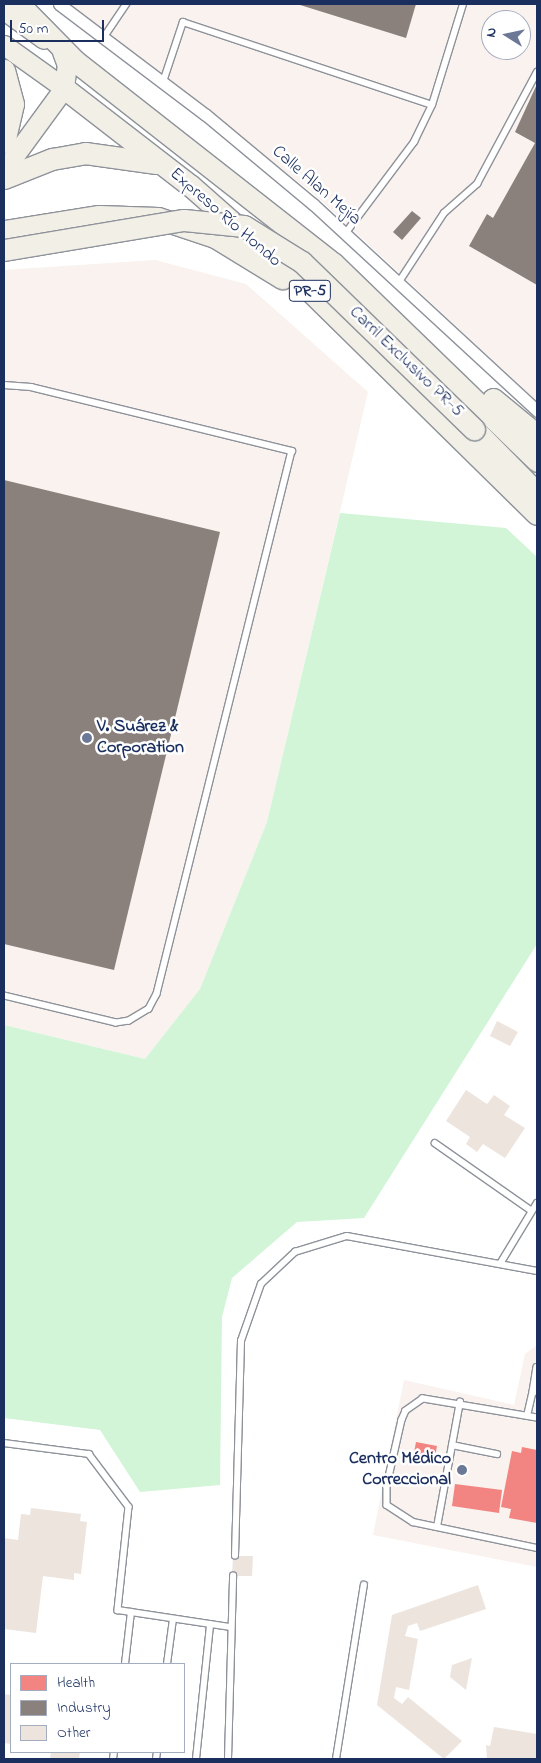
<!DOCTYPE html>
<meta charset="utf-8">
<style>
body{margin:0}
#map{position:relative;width:541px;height:1763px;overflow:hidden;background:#fff;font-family:"Indie Flower",sans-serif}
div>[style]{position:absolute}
.built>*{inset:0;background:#f9f2ee}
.green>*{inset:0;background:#d1f5d6}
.health>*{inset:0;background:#f28482}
.industry>*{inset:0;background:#8a817c}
.building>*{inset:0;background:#ede4de}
.roads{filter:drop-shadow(1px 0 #8e929a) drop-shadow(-1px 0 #8e929a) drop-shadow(0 1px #8e929a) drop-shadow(0 -1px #8e929a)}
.service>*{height:5.5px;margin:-2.75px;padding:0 2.75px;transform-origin:2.75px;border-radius:2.75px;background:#fff}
.minor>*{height:11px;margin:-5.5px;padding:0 5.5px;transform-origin:5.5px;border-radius:5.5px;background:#fff}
.trunk>*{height:19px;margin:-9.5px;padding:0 9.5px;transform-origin:9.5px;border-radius:9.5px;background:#f2efe6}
.motorway>*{height:21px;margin:-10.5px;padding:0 10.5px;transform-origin:10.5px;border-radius:10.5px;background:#f2efe6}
.bridges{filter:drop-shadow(1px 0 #8e929a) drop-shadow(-1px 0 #8e929a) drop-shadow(0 1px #8e929a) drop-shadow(0 -1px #8e929a)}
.motorway-bridge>*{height:21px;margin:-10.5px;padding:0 10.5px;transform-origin:10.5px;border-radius:10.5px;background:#f2efe6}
.dots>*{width:14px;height:14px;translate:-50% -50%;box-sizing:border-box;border:2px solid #fff;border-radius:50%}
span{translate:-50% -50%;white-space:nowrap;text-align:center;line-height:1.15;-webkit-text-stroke:5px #fff;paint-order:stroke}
.shield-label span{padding:1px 4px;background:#fff;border:1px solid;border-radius:4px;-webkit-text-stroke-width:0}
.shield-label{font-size:16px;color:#1b2f5e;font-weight:700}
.street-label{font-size:18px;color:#1b2f5e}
.poi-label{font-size:18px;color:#1b2f5e;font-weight:700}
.left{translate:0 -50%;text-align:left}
.right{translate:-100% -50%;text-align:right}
.frame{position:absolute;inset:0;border:5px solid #1b2f5e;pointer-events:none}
.legend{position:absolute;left:10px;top:1663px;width:175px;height:90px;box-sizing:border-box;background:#fff;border:1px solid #a4acbf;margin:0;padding:6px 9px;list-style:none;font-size:15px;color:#1b2f5e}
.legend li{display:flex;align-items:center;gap:10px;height:25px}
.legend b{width:25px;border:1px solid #a4acbf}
.north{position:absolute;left:481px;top:10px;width:50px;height:50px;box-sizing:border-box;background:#fff;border:1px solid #a4acbf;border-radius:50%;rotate:280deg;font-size:14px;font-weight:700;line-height:20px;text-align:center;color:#1b2f5e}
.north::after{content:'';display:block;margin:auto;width:18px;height:22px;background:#6b7896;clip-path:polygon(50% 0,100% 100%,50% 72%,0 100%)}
.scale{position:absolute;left:10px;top:20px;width:94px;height:22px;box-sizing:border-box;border:2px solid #1b2f5e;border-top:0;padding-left:6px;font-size:15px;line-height:18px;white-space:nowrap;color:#1b2f5e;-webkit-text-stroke:4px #fff;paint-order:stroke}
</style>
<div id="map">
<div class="built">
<i style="clip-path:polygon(evenodd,63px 4px,537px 4px,537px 401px,313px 193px,63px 4px,491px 20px,521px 20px,521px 50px,491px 50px,491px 20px)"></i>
<i style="clip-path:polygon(155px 260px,246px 284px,368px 392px,267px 822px,200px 989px,145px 1059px,4px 1025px,4px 270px)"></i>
<i style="clip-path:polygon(537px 1345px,537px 1567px,373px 1535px,404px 1380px,514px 1405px,525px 1354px)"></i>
</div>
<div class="green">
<i style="clip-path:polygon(340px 513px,506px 528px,537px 557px,537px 944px,364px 1218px,297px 1222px,232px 1278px,222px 1317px,220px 1485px,140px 1492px,100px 1430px,4px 1418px,4px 1025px,145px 1059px,200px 989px,267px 822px)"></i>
</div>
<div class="health">
<i style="clip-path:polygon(416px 1442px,437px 1446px,434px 1462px,413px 1458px)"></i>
<i style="clip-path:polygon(522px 1447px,537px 1450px,537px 1523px,509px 1518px,511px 1509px,501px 1507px,512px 1451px,521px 1453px)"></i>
<i style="clip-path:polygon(455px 1484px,502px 1490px,499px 1513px,452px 1506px)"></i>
</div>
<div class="industry">
<i style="clip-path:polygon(297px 4px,416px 4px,406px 38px)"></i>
<i style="clip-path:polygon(537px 84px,537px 285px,469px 246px,487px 214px,493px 218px,535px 143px,515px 132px)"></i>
<i style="clip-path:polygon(412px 211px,421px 218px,402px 240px,393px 232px)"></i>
<i style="clip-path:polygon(4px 480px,220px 532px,114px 970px,4px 944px)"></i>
</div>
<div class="building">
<i style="clip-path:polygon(497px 1021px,518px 1032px,510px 1046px,490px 1036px)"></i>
<i style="clip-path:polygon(466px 1090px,487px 1104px,494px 1095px,510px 1106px,504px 1115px,525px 1128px,505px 1158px,483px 1144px,477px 1152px,466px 1144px,470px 1137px,446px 1121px)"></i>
<i style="clip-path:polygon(31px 1508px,81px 1514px,80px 1521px,87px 1522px,81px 1574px,74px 1573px,74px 1580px,43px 1576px,36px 1633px,4px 1629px,4px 1538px,18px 1540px,21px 1514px,30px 1515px)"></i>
<i style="clip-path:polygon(233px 1556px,253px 1556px,252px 1576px,232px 1576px)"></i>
<i style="clip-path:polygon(478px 1585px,486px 1609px,420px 1631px,417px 1623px,408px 1626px,405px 1636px,418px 1639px,409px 1690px,396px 1687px,394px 1698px,402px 1704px,408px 1697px,462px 1741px,444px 1759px,377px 1705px,392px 1615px)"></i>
<i style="clip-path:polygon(472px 1658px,466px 1690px,450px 1677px,452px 1665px)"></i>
<i style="clip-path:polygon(4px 1694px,11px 1695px,11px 1744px,4px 1743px)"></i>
<i style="clip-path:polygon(494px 1727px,537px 1734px,537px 1759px,487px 1759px,486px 1745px,490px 1746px)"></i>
<i style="clip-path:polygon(51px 1752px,80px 1752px,79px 1759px,50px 1759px)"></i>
</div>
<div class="roads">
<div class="service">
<i style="left:104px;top:37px;width:40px;rotate:-56deg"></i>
<i style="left:163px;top:82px;width:63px;rotate:-71.6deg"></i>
<i style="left:183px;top:22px;width:262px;rotate:18.4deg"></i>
<i style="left:345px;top:234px;width:115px;rotate:-53.1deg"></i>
<i style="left:414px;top:142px;width:41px;rotate:-64.1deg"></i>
<i style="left:432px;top:105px;width:106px;rotate:-72.9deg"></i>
<i style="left:399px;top:282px;width:82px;rotate:-56.9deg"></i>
<i style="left:444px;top:213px;width:44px;rotate:-41.3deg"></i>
<i style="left:477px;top:184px;width:127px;rotate:-61.8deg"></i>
<i style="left:4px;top:385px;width:27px;rotate:4deg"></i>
<i style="left:31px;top:387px;width:269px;rotate:13.8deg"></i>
<i style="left:292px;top:451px;width:560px;rotate:103.96deg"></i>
<i style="left:157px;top:994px;width:17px;rotate:118deg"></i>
<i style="left:149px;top:1009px;width:23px;rotate:149deg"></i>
<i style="left:129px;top:1021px;width:13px;rotate:171deg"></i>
<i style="left:116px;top:1023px;width:115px;rotate:-166.4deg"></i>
<i style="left:435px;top:1143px;width:118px;rotate:35deg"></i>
<i style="left:500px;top:1264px;width:71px;rotate:-58.8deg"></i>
<i style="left:537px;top:1367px;width:24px;rotate:99deg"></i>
<i style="left:533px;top:1391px;width:4px;rotate:14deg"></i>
<i style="left:527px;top:1416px;width:26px;rotate:-77deg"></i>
<i style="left:537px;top:1418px;width:116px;rotate:-170.5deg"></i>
<i style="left:423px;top:1399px;width:21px;rotate:145deg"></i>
<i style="left:406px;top:1411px;width:10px;rotate:114deg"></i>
<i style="left:402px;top:1420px;width:68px;rotate:102.8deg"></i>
<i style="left:387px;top:1486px;width:19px;rotate:90deg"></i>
<i style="left:387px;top:1505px;width:31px;rotate:33deg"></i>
<i style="left:413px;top:1522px;width:127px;rotate:11.8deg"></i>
<i style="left:4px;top:1443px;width:86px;rotate:7.4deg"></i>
<i style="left:89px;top:1454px;width:66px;rotate:53deg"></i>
<i style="left:129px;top:1507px;width:104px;rotate:96.1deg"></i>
<i style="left:118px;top:1610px;width:114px;rotate:8.6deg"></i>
<i style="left:452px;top:1445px;width:46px;rotate:11.3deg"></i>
<i style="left:437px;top:1527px;width:127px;rotate:-79.6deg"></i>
<i style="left:235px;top:1556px;width:215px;rotate:-88.4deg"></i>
<i style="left:241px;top:1341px;width:60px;rotate:-70.7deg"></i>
<i style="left:261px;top:1284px;width:47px;rotate:-43.3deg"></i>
<i style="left:295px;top:1252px;width:54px;rotate:-17.1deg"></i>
<i style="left:347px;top:1236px;width:193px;rotate:10.4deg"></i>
<i style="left:125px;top:1664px;width:52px;rotate:-83.4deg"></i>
<i style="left:167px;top:1664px;width:45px;rotate:-82.4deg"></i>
<i style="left:113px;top:1759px;width:7px;rotate:-82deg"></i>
<i style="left:156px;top:1759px;width:7px;rotate:-82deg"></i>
<i style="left:196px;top:1759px;width:135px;rotate:-84deg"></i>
<i style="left:228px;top:1759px;width:183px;rotate:-88.4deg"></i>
<i style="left:336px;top:1759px;width:176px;rotate:-80.9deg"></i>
</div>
<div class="minor">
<i style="left:59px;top:4px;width:184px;rotate:37.1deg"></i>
<i style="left:206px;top:115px;width:139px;rotate:39.8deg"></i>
<i style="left:313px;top:204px;width:305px;rotate:42.7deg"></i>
</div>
<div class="trunk">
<i style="left:4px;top:10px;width:49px;rotate:35.9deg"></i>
<i style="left:4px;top:45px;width:74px;rotate:35.6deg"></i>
<i style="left:4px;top:170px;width:102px;rotate:-53.8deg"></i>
<i style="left:64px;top:88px;width:23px;rotate:-83deg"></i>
<i style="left:67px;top:65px;width:14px;rotate:-111deg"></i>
</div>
<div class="motorway">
<i style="left:19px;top:4px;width:80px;rotate:45.5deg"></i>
<i style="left:75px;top:61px;width:329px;rotate:38.1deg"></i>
<i style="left:334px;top:264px;width:283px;rotate:44.1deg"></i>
<i style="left:4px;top:70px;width:35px;rotate:75deg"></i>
<i style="left:13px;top:104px;width:39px;rotate:103deg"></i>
<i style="left:64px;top:88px;width:160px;rotate:37.7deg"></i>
<i style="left:191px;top:186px;width:159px;rotate:41.4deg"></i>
<i style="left:310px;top:291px;width:318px;rotate:44.5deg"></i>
<i style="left:4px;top:178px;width:52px;rotate:-21.6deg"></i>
<i style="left:52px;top:159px;width:34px;rotate:-10deg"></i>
<i style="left:85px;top:153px;width:72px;rotate:8deg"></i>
<i style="left:4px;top:231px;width:96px;rotate:-9deg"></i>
<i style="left:99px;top:216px;width:59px;rotate:1.9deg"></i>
<i style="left:158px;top:218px;width:60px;rotate:18.4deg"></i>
<i style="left:215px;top:237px;width:79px;rotate:31.5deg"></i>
<i style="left:493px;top:399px;width:57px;rotate:39.3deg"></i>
<i style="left:474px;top:429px;width:90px;rotate:45.5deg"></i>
</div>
</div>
<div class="bridges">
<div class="motorway-bridge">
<i style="left:4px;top:250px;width:182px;rotate:-9.5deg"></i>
<i style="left:184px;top:220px;width:60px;rotate:5.7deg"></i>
<i style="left:244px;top:226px;width:68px;rotate:31.8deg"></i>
<i style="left:302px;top:262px;width:240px;rotate:44.2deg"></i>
</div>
</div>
<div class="dots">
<i style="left:87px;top:738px;background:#6b7896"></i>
<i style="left:462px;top:1470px;background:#6b7896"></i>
</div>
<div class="shield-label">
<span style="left:310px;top:291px">PR-5</span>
</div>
<div class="street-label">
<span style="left:316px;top:186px;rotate:41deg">Calle Alan Mejía</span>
<span style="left:225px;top:218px;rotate:41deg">Expreso Río Hondo</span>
<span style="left:406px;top:362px;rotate:44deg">Carril Exclusivo PR-5</span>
</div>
<div class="poi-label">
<span class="left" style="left:97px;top:738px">V. Suárez &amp;<br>Corporation</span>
<span class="right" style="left:451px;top:1470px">Centro Médico<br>Correccional</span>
</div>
<div class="frame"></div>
<ul class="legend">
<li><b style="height:14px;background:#f28482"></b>Health</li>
<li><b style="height:14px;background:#8a817c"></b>Industry</li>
<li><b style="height:14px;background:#ede4de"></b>Other</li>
</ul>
<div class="north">N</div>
<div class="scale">50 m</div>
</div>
